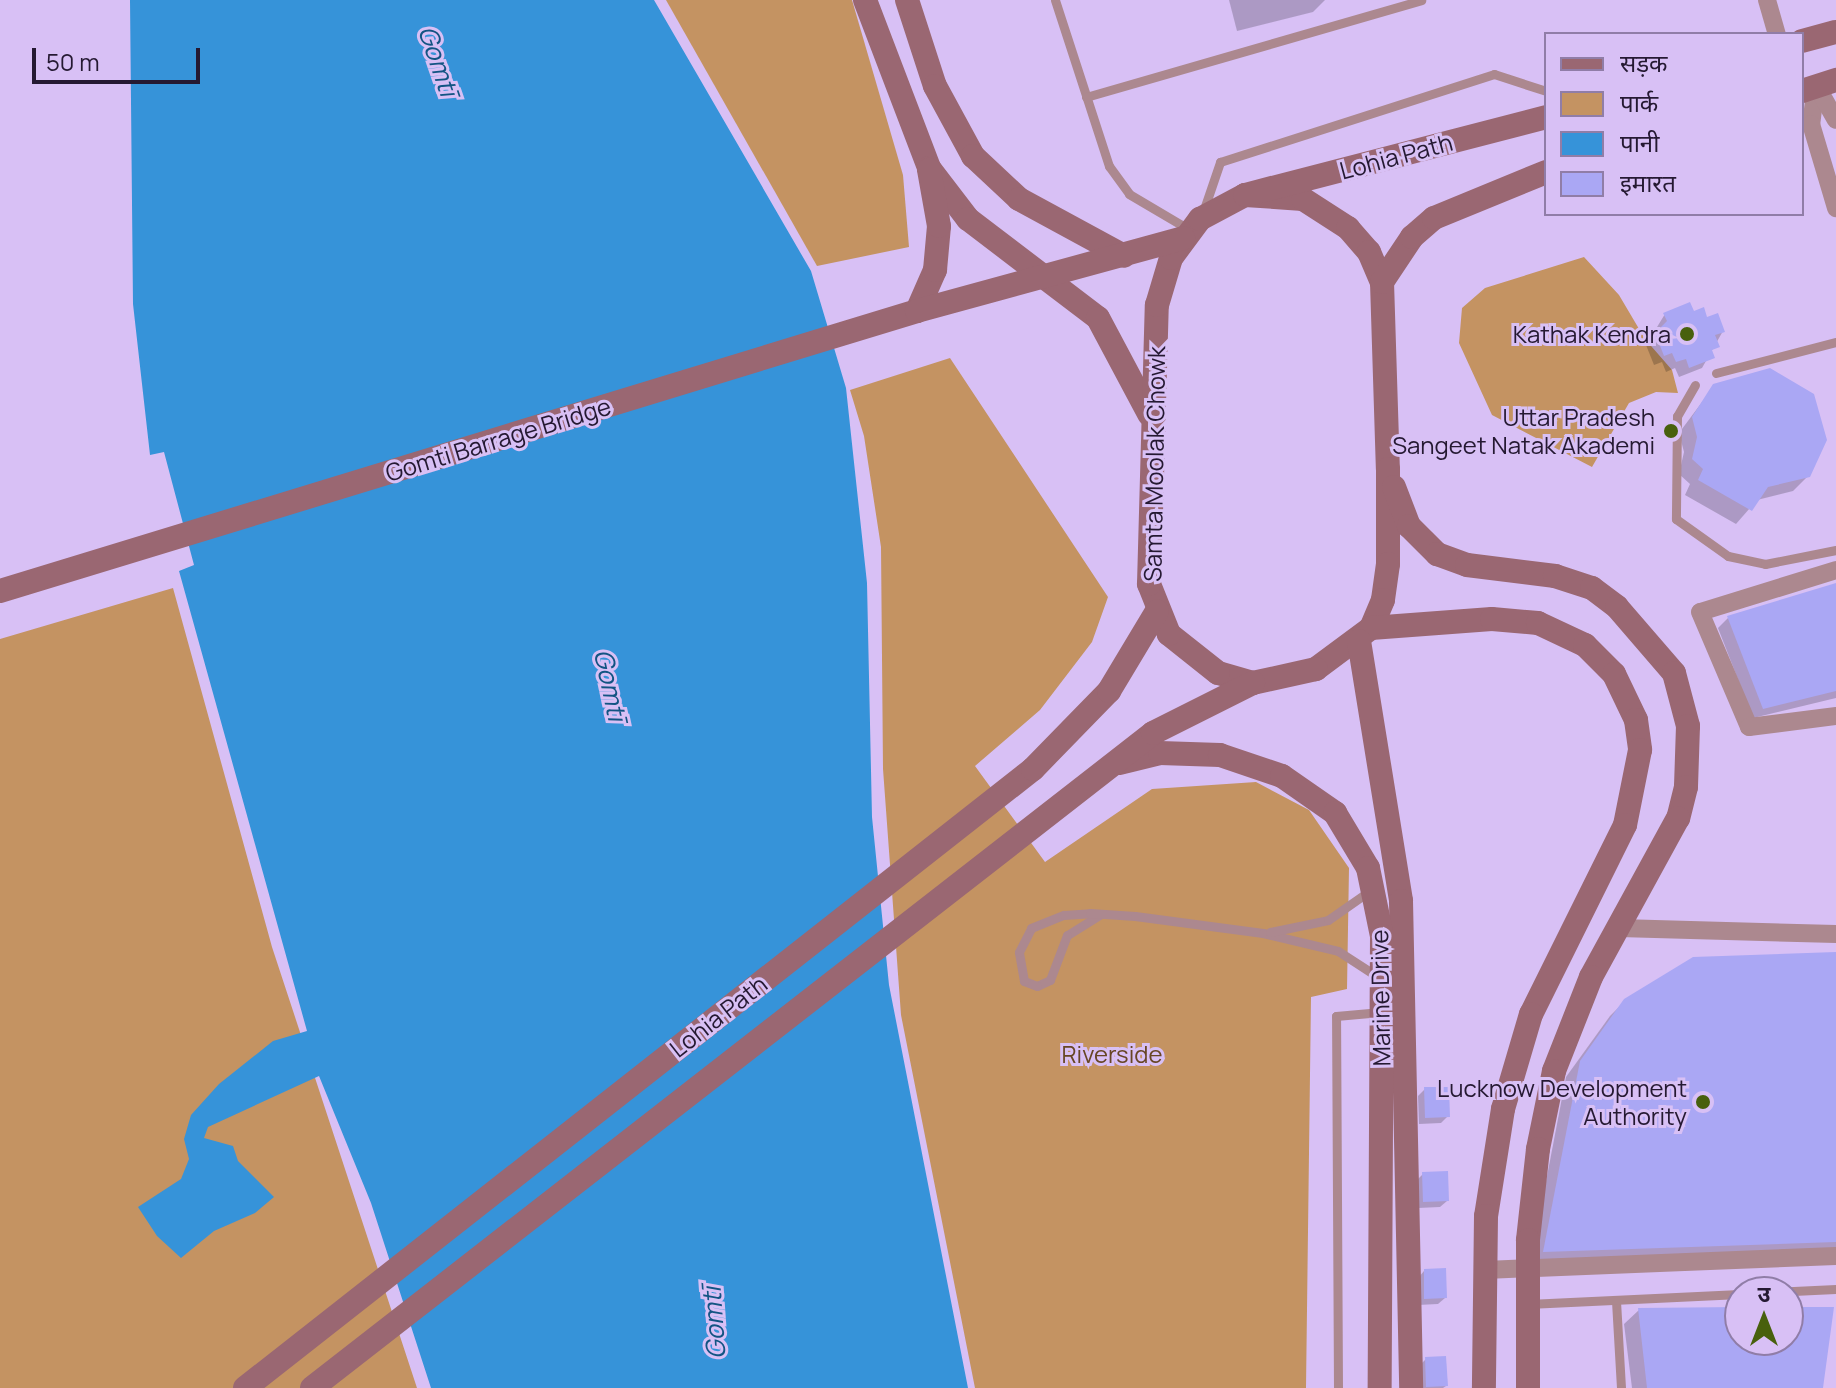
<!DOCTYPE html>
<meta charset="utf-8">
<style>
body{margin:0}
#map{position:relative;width:1836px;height:1388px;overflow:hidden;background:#d8c0f5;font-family:Manrope,"Noto Sans Devanagari",sans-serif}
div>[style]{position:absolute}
.green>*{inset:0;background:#c49362}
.water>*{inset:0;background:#3693d9}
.shadow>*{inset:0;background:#0003}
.building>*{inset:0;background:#aaa7f4}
.lane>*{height:9px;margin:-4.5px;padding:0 4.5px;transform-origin:4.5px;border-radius:4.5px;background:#ac888f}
.street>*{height:18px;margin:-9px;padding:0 9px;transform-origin:9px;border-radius:9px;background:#ac888f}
.secondary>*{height:24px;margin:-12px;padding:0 12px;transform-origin:12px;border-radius:12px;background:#9a6772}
.dots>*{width:22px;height:22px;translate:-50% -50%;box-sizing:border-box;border:4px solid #d8c0f5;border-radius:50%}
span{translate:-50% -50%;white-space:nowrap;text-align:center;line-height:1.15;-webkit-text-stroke:6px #d8c0f5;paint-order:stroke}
.street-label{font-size:24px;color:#251932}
.poi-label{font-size:24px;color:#251932}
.right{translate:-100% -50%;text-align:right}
.park-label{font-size:24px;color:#674624}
.water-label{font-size:26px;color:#125483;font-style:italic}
.legend{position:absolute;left:1544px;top:32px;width:260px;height:184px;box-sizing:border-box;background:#d8c0f5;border:2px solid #907da7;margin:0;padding:10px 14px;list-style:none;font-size:24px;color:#251932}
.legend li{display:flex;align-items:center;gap:16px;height:40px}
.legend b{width:40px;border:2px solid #907da7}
.north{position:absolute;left:1724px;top:1276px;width:80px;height:80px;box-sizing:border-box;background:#d8c0f5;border:2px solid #907da7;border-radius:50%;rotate:0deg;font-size:22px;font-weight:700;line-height:32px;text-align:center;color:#251932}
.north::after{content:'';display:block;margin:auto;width:28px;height:36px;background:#48600d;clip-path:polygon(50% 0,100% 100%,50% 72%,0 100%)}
.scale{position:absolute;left:32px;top:48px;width:168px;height:36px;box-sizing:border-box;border:4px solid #251932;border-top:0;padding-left:10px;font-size:24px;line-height:28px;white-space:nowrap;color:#251932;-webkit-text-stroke:6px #d8c0f5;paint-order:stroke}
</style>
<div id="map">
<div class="green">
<i style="clip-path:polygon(666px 0,852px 0,903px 175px,909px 247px,817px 266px)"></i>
<i style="clip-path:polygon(1584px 257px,1619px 295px,1645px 339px,1672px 370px,1678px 393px,1656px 392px,1629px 403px,1592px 467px,1492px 415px,1459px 343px,1462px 308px,1485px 288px)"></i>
<i style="clip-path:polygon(950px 358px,1108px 597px,1092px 642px,1040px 710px,975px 766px,1045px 862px,1152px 789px,1256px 782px,1309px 810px,1349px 868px,1347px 989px,1311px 997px,1306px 1388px,975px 1388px,901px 1015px,883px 769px,881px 547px,864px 436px,850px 390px)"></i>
<i style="clip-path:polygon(173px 588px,272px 947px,417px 1388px,0 1388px,0 639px)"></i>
</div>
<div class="water">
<i style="clip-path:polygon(130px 0,654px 0,811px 271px,846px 388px,867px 583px,872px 817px,889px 985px,968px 1388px,431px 1388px,371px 1203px,319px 1076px,208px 1127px,204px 1138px,233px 1146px,238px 1161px,274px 1197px,255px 1213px,214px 1231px,181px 1258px,157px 1236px,138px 1207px,181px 1179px,189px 1159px,184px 1139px,191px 1115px,219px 1084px,273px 1041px,307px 1031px,179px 571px,194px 565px,164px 452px,150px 455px,133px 304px)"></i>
</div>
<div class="shadow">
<i style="clip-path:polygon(1229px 0,1325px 0,1313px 12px,1237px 31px)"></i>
<i style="clip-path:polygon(1665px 314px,1692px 314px,1723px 331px,1702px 368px,1679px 377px,1675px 368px,1666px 372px,1662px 362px,1654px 365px,1646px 345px)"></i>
<i style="clip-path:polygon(1714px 386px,1808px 476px,1793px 491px,1757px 500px,1736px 524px,1685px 495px,1690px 484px,1679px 474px,1684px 452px,1679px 433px)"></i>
<i style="clip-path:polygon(1836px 586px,1836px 698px,1753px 718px,1718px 628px,1728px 618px)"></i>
<i style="clip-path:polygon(1836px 954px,1836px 1254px,1530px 1265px,1566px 1077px,1610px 1016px,1625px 1001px)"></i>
<i style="clip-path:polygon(1425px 1089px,1448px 1116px,1441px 1123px,1419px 1124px,1418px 1096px)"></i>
<i style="clip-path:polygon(1423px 1174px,1447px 1201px,1440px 1207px,1418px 1208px,1416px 1181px)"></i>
<i style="clip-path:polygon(1424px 1271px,1445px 1298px,1438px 1304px,1418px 1305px,1418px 1278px)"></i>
<i style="clip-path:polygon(1740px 1309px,1740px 1340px,1788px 1340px,1788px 1309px,1821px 1388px,1632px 1388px,1624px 1324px,1639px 1310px)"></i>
<i style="clip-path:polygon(1426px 1359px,1446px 1386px,1443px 1388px,1420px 1388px,1420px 1365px)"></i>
</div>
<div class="building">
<i style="clip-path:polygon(1690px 302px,1694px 311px,1704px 307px,1707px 317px,1718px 313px,1725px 332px,1715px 335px,1720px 347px,1712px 350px,1715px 358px,1689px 368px,1686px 359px,1676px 362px,1672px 353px,1664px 356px,1655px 333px,1667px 321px,1663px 313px)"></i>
<i style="clip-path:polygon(1770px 368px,1814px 394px,1827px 440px,1810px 477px,1768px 487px,1752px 511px,1698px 480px,1703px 469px,1692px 459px,1697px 437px,1692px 417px,1713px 384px)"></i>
<i style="clip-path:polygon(1836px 583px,1836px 691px,1763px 709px,1727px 616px)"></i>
<i style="clip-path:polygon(1836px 952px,1836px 1242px,1543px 1252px,1580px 1061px,1624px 999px,1693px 957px)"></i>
<i style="clip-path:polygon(1424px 1087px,1449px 1087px,1450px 1117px,1425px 1118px)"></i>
<i style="clip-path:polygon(1448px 1171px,1449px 1201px,1423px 1202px,1422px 1172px)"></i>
<i style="clip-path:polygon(1446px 1268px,1447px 1298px,1424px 1299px,1424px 1269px)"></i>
<i style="clip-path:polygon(1740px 1307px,1740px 1340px,1788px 1340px,1788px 1307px,1834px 1307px,1823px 1388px,1647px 1388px,1638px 1308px)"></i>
<i style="clip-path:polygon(1446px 1356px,1448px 1386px,1426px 1387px,1425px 1357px)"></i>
</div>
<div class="lane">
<i style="left:1055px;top:0;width:175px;rotate:72deg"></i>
<i style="left:1109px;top:166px;width:34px;rotate:54deg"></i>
<i style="left:1129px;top:194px;width:71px;rotate:30.5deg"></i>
<i style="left:1086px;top:97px;width:349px;rotate:-16.1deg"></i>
<i style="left:1203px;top:212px;width:53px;rotate:-71.2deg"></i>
<i style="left:1220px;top:162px;width:288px;rotate:-17.8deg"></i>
<i style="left:1494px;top:74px;width:55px;rotate:18.1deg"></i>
<i style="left:1716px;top:373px;width:124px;rotate:-14.5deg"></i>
<i style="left:1695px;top:385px;width:36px;rotate:120deg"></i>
<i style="left:1677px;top:416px;width:103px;rotate:90.6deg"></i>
<i style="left:1676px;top:519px;width:64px;rotate:35.4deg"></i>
<i style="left:1728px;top:556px;width:38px;rotate:12deg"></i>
<i style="left:1765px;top:564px;width:72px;rotate:-11.2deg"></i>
<i style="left:1101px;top:914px;width:40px;rotate:148deg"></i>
<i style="left:1067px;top:935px;width:48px;rotate:110.7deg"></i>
<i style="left:1050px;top:980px;width:14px;rotate:155deg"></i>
<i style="left:1037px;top:986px;width:14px;rotate:-159deg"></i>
<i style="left:1024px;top:981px;width:29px;rotate:-100deg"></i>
<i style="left:1019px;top:952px;width:27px;rotate:-63deg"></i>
<i style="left:1031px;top:928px;width:35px;rotate:-22deg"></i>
<i style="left:1064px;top:915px;width:26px;rotate:-4deg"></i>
<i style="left:1090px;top:913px;width:45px;rotate:3.8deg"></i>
<i style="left:1135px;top:916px;width:129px;rotate:7.6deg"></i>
<i style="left:1263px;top:933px;width:77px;rotate:13.5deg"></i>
<i style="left:1338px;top:951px;width:48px;rotate:33deg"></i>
<i style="left:1270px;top:932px;width:59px;rotate:-11.7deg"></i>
<i style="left:1328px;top:920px;width:49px;rotate:-35deg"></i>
<i style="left:1773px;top:1292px;width:63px;rotate:-2.7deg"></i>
<i style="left:1616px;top:1301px;width:87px;rotate:86.7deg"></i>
<i style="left:1528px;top:1304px;width:212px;rotate:-2.7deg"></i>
<i style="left:1338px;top:1388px;width:372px;rotate:-90.3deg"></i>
<i style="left:1336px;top:1016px;width:45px;rotate:-5.1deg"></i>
</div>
<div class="street">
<i style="left:1767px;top:0;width:35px;rotate:74deg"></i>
<i style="left:1816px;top:85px;width:39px;rotate:97deg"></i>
<i style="left:1811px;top:124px;width:88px;rotate:73.4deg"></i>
<i style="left:1816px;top:85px;width:40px;rotate:60.3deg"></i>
<i style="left:1836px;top:570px;width:142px;rotate:162.8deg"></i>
<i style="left:1700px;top:612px;width:125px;rotate:66.9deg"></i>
<i style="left:1749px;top:727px;width:88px;rotate:-7.2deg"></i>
<i style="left:1619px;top:928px;width:217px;rotate:1.6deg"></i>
<i style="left:1485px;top:1270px;width:351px;rotate:-2.3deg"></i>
</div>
<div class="secondary">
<i style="left:865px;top:0;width:180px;rotate:69.1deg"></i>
<i style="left:929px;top:168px;width:64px;rotate:52.6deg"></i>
<i style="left:968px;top:219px;width:163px;rotate:37.3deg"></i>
<i style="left:1098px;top:318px;width:109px;rotate:62deg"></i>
<i style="left:907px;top:0;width:90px;rotate:72deg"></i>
<i style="left:935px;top:86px;width:80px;rotate:61.5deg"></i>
<i style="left:973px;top:156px;width:63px;rotate:43.1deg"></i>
<i style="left:1019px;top:199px;width:119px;rotate:28.5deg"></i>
<i style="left:1802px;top:41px;width:35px;rotate:-15deg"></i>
<i style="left:1802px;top:91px;width:36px;rotate:-18deg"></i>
<i style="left:1245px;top:195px;width:58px;rotate:3.9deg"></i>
<i style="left:1303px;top:199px;width:54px;rotate:32.8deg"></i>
<i style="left:1348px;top:228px;width:32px;rotate:49deg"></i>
<i style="left:1369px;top:252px;width:33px;rotate:67deg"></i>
<i style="left:1382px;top:282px;width:187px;rotate:88.2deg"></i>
<i style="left:1388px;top:469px;width:95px;rotate:90deg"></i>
<i style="left:1388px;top:564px;width:36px;rotate:98deg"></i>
<i style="left:1383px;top:600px;width:30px;rotate:113deg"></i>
<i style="left:1371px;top:628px;width:69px;rotate:143.3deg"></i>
<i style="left:1316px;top:669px;width:65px;rotate:167.5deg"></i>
<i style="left:1253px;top:683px;width:36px;rotate:-164deg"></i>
<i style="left:1218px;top:673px;width:63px;rotate:-141.5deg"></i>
<i style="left:1169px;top:634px;width:54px;rotate:-111.8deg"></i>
<i style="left:1149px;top:584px;width:279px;rotate:-88.4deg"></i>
<i style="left:1157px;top:305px;width:49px;rotate:-73.4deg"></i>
<i style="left:1171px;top:258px;width:49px;rotate:-53.4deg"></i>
<i style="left:1200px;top:219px;width:51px;rotate:-28.1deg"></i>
<i style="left:1245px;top:195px;width:311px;rotate:-14.5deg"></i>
<i style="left:1382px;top:282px;width:54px;rotate:-56.3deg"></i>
<i style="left:1412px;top:237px;width:29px;rotate:-41deg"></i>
<i style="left:1434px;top:218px;width:121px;rotate:-22.3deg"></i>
<i style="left:917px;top:311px;width:45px;rotate:-66.3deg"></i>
<i style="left:935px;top:270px;width:44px;rotate:-84.8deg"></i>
<i style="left:939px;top:226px;width:57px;rotate:-100.1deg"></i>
<i style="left:1394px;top:487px;width:42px;rotate:69deg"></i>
<i style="left:1409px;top:526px;width:40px;rotate:45deg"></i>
<i style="left:1437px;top:554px;width:32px;rotate:20deg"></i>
<i style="left:1467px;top:565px;width:89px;rotate:7.1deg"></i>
<i style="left:1555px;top:576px;width:39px;rotate:18deg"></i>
<i style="left:1592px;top:588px;width:31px;rotate:37deg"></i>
<i style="left:1617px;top:607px;width:87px;rotate:49.2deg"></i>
<i style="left:1674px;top:673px;width:55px;rotate:75.2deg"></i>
<i style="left:1688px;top:726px;width:61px;rotate:91.9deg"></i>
<i style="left:1686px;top:787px;width:32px;rotate:104deg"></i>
<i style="left:1678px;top:818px;width:181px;rotate:118.7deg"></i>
<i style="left:1591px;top:977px;width:101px;rotate:111.5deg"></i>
<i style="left:1554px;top:1071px;width:80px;rotate:101.6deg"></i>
<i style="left:1538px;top:1149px;width:92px;rotate:96.3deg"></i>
<i style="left:1528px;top:1240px;width:148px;rotate:90deg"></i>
<i style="left:0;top:591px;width:959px;rotate:-16.98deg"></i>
<i style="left:917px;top:311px;width:276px;rotate:-15.3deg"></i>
<i style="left:1371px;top:628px;width:121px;rotate:-4.3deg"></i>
<i style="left:1492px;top:619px;width:46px;rotate:5deg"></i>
<i style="left:1538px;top:623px;width:52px;rotate:25.1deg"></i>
<i style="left:1585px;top:645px;width:41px;rotate:45deg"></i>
<i style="left:1614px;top:674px;width:51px;rotate:64.4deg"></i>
<i style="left:1636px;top:720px;width:30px;rotate:82deg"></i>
<i style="left:1640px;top:750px;width:76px;rotate:101.3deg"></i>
<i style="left:1625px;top:825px;width:211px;rotate:116.4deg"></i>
<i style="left:1531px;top:1014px;width:99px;rotate:106.4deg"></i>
<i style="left:1503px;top:1109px;width:108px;rotate:99deg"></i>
<i style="left:1486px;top:1216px;width:172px;rotate:90.7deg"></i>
<i style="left:1359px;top:641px;width:263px;rotate:80.8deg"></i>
<i style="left:1401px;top:901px;width:487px;rotate:88.8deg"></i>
<i style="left:1119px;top:763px;width:42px;rotate:-13.7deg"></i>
<i style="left:1160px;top:753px;width:60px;rotate:1.9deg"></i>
<i style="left:1220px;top:755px;width:65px;rotate:18.7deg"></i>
<i style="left:1282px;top:776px;width:65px;rotate:34.9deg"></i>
<i style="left:1335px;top:813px;width:64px;rotate:59deg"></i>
<i style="left:1368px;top:868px;width:69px;rotate:78.4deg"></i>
<i style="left:1382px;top:936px;width:452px;rotate:90.3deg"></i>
<i style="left:245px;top:1388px;width:1002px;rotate:-38.15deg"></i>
<i style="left:1033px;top:769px;width:109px;rotate:-45.7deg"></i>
<i style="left:1109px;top:691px;width:93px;rotate:-59deg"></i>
<i style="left:312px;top:1388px;width:1066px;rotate:-37.91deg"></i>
<i style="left:1153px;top:733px;width:112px;rotate:-26.6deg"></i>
</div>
<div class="dots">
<i style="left:1687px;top:334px;background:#48600d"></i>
<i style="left:1671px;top:431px;background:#48600d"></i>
<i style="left:1703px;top:1102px;background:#48600d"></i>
</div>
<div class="street-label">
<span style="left:1396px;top:156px;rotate:-15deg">Lohia Path</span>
<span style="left:498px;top:439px;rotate:-17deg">Gomti Barrage Bridge</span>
<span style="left:1154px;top:464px;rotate:-89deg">Samta Moolak Chowk</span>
<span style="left:1380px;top:998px;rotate:-91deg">Marine Drive</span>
<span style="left:718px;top:1016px;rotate:-38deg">Lohia Path</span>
</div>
<div class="poi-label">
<span class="right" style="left:1671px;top:334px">Kathak Kendra</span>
<span class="right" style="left:1655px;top:431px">Uttar Pradesh<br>Sangeet Natak Akademi</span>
<span class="right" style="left:1687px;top:1102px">Lucknow Development<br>Authority</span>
</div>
<div class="park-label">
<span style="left:1112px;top:1054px">Riverside</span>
</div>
<div class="water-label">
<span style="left:438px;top:61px;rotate:71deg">Gomtī</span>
<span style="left:610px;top:685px;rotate:78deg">Gomtī</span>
<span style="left:714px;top:1323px;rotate:-94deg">Gomtī</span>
</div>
<ul class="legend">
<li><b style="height:10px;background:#9a6772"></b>सड़क</li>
<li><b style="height:22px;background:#c49362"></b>पार्क</li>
<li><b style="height:22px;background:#3693d9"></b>पानी</li>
<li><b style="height:22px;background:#aaa7f4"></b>इमारत</li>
</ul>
<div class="north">उ</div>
<div class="scale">50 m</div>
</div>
